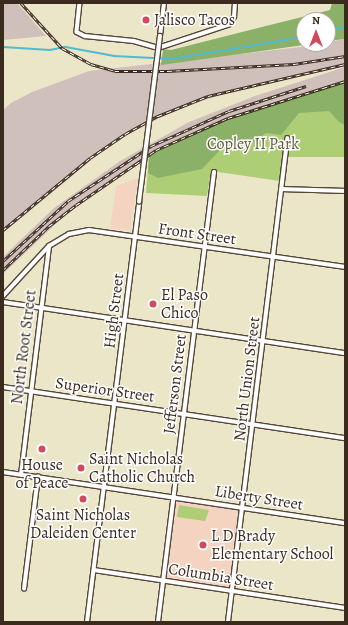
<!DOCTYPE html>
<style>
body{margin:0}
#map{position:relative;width:348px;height:625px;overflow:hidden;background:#ece6c8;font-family:Alegreya,serif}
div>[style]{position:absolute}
.built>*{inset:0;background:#f4d3c1}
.industrial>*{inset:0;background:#d0c0bc}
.green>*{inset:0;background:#aece76}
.forest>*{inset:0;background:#8ab167}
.stream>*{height:1.5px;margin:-0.75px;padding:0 0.75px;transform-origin:0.75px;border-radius:0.75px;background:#52bad0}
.roads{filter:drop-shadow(1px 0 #564638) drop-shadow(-1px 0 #564638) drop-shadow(0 1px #564638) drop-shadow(0 -1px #564638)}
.street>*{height:3.5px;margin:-1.75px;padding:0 1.75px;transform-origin:1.75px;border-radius:1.75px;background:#fff}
.rail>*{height:3px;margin-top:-1.5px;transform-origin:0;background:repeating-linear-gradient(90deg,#fff 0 4.5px,#3b2a1e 0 9px);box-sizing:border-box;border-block:1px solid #3b2a1e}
.bridges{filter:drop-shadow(1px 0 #564638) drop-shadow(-1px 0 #564638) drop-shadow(0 1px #564638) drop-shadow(0 -1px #564638)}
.street-bridge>*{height:3.5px;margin:-1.75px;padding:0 1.75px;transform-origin:1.75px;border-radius:1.75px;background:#fff}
.dots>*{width:11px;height:11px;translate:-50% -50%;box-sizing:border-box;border:2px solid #fff;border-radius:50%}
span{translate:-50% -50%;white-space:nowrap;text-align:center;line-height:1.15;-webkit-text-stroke:3px #fff;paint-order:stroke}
.poi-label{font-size:16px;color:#3b2a1e}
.left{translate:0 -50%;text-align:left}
.park-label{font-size:16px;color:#5e5b38}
.street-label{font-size:16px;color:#3b2a1e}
.frame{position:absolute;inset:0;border:4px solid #3b2a1e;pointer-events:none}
.north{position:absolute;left:296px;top:12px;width:40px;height:40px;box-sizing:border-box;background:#fff;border:1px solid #b1aaa5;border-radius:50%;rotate:0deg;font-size:11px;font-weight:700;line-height:16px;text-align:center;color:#3b2a1e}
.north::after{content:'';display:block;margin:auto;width:14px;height:18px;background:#d1495b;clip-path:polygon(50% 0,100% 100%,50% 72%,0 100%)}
</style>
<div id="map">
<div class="built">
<i style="clip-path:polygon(138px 178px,130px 230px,110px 229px,116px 186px)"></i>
<i style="clip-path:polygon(174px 499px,241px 509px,231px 590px,164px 581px)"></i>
</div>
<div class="industrial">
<i style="clip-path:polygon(3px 3px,17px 3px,46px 36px,3px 40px)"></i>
<i style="clip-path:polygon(345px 39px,345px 66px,220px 95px,183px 107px,140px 127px,99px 153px,3px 233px,3px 110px,11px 103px,32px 92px,89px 71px,328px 44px,328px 42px)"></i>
<i style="clip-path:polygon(345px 67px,345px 82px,229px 118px,149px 155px,63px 217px,3px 274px,3px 257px,11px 249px,54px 208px,120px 161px,189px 122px,255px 96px)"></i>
</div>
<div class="green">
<i style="clip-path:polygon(345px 82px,345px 157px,284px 157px,280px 181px,211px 171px,207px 196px,146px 193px,149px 155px,229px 118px)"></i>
<i style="clip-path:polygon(179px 505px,209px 510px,205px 521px,177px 517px)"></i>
</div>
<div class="forest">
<i style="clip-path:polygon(332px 3px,345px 3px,345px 39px,328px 41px,328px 20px,304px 20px,304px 44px,311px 44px,161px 65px,163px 49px,171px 50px,330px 10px)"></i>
<i style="clip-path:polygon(345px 82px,345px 125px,339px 122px,329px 111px,299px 113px,281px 135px,266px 133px,247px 147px,238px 145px,221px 149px,202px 169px,158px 178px,148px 173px,149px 155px,205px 128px,256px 108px)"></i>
</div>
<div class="stream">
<i style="left:328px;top:31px;width:17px;rotate:-13deg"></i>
<i style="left:3px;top:47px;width:47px;rotate:3.7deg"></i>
<i style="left:50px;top:50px;width:16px;rotate:-11deg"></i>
<i style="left:66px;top:47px;width:49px;rotate:10.6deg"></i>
<i style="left:114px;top:56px;width:58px;rotate:3deg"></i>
<i style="left:172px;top:59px;width:134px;rotate:-9.5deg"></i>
</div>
<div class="roads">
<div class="street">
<i style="left:80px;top:3px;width:29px;rotate:96deg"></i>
<i style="left:77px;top:32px;width:9px;rotate:27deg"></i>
<i style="left:85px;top:36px;width:49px;rotate:5.8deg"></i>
<i style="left:134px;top:41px;width:25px;rotate:16deg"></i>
<i style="left:158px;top:48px;width:74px;rotate:-18.2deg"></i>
<i style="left:228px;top:25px;width:10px;rotate:-53deg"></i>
<i style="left:234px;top:17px;width:14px;rotate:-86deg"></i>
<i style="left:160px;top:36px;width:33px;rotate:-83deg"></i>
<i style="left:282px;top:189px;width:63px;rotate:1.8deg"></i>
<i style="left:3px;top:296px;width:68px;rotate:-47.4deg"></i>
<i style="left:49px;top:246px;width:23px;rotate:-31deg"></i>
<i style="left:69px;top:234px;width:20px;rotate:-11deg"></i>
<i style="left:89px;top:230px;width:259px;rotate:8.2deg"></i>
<i style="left:3px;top:302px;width:346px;rotate:8.5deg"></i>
<i style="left:3px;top:387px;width:346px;rotate:8.5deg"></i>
<i style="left:3px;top:472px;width:346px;rotate:8.5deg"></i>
<i style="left:21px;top:475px;width:230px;rotate:-83deg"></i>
<i style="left:94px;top:570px;width:254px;rotate:8.6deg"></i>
<i style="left:24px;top:589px;width:113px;rotate:-82.9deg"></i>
<i style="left:87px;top:622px;width:423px;rotate:-82.9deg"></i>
<i style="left:158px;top:622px;width:453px;rotate:-82.9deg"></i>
<i style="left:228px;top:622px;width:487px;rotate:-83deg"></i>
</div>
</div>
<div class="rail">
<i style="left:21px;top:3px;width:61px;rotate:47.7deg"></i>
<i style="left:62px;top:48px;width:33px;rotate:29deg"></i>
<i style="left:91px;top:64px;width:25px;rotate:16deg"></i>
<i style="left:115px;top:71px;width:52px"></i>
<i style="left:167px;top:71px;width:127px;rotate:-3.2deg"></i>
<i style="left:294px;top:64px;width:52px;rotate:-8.9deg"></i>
<i style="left:3px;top:230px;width:113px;rotate:-39.6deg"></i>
<i style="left:90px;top:158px;width:42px;rotate:-34.4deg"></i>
<i style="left:125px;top:134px;width:38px;rotate:-29deg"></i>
<i style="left:158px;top:116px;width:54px;rotate:-21.8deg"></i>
<i style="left:208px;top:96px;width:141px;rotate:-13.1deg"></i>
<i style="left:3px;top:261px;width:88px;rotate:-42.7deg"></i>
<i style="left:68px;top:201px;width:100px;rotate:-33.5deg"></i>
<i style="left:151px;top:146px;width:85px;rotate:-24.2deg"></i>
<i style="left:229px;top:111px;width:81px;rotate:-18deg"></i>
<i style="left:3px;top:270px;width:64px;rotate:-43.7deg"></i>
<i style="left:49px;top:226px;width:34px;rotate:-38deg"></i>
<i style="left:76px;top:205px;width:97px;rotate:-34.5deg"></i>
<i style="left:156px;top:150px;width:79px;rotate:-24deg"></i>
<i style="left:228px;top:118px;width:123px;rotate:-17.5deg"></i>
</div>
<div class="bridges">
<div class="street-bridge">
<i style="left:139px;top:202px;width:167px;rotate:-82.8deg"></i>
</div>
</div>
<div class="dots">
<i style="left:146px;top:20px;background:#d1495b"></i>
<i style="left:153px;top:304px;background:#d1495b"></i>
<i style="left:42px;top:449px;background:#d1495b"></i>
<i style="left:81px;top:468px;background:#d1495b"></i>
<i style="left:83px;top:499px;background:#d1495b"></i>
<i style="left:203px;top:545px;background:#d1495b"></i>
</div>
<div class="poi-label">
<span class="left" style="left:154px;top:20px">Jalisco Tacos</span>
<span class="left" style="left:161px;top:304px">El Paso<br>Chico</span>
<span class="left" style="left:89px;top:468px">Saint Nicholas<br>Catholic Church</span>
<span style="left:42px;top:474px">House<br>of Peace</span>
<span style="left:83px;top:524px">Saint Nicholas<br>Daleiden Center</span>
<span class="left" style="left:211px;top:545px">L D Brady<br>Elementary School</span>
</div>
<div class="park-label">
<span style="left:253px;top:144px">Copley II Park</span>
</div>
<div class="street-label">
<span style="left:197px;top:234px;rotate:8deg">Front Street</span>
<span style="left:114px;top:311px;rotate:-83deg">High Street</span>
<span style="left:24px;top:347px;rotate:-83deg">North Root Street</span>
<span style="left:247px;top:379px;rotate:-83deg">North Union Street</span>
<span style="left:175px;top:384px;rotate:-83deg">Jefferson Street</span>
<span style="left:105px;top:390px;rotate:8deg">Superior Street</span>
<span style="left:259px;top:498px;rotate:9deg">Liberty Street</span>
<span style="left:221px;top:577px;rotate:9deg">Columbia Street</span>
</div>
<div class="frame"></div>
<div class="north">N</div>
</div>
